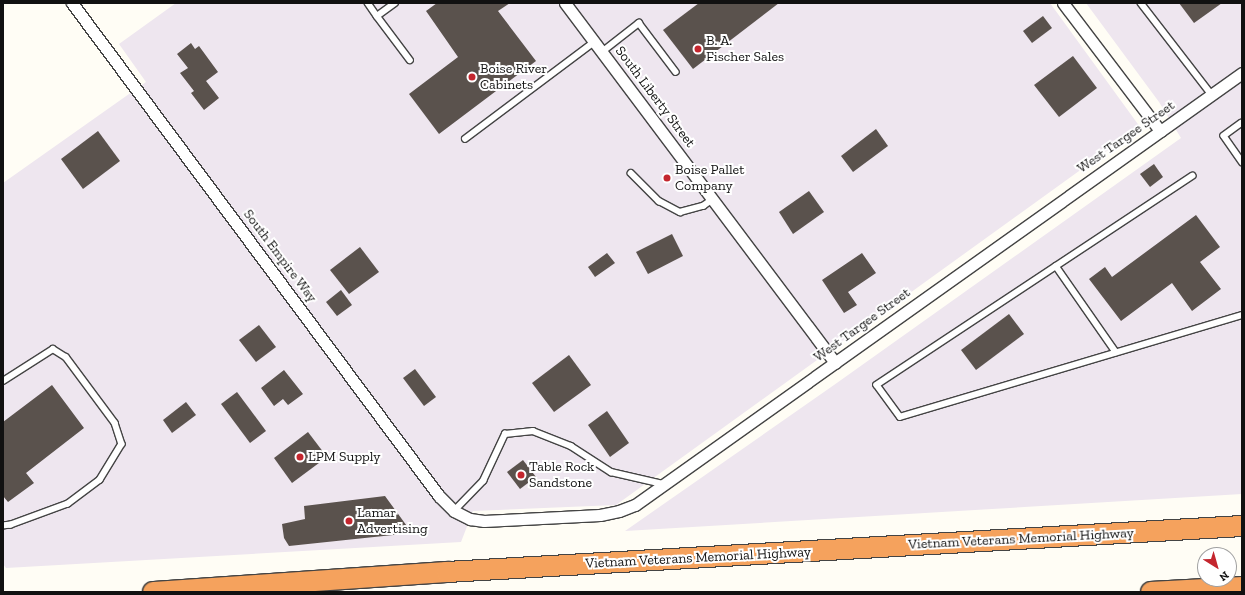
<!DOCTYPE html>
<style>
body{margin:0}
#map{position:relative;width:1245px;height:595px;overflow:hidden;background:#fffdf5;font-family:"Zilla Slab",serif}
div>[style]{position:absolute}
.industrial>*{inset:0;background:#eee6ef}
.building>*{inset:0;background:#5a524d}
.roads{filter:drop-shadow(1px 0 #444) drop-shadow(-1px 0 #444) drop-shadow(0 1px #444) drop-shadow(0 -1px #444)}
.lane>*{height:5.5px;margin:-2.75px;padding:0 2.75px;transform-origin:2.75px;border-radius:2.75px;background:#fff}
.street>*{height:11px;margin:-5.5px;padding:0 5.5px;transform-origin:5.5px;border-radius:5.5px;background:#fff}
.highway>*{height:20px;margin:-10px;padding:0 10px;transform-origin:10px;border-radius:10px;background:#f5a25d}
.dots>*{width:11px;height:11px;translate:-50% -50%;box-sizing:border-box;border:2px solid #fff;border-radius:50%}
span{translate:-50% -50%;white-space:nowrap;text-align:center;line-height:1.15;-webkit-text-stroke:4px #fff;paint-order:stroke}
.poi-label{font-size:14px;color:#111}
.left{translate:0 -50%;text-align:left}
.street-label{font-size:14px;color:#111}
.frame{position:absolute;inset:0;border:4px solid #111;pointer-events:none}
.north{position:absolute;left:1197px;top:547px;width:40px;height:40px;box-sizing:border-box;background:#fff;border:1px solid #a0a0a0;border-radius:50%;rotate:143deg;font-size:11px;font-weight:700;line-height:16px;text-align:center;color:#111}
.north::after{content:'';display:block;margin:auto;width:14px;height:18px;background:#c4262e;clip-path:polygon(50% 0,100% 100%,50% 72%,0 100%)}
</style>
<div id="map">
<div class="industrial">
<i style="clip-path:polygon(176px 3px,1050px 3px,1140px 127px,616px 505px,473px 511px,461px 542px,6px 568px,3px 564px,3px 183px,146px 82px,119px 44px)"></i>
<i style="clip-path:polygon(1086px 3px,1242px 3px,1242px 494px,625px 531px,834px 385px,1181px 138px,1159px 102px)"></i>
</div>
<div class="building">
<i style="clip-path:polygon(437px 3px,510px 3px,498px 11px,536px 61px,439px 134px,409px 94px,458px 57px,426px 11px)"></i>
<i style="clip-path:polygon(699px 3px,779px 3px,693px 69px,663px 30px)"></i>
<i style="clip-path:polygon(1179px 3px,1222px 3px,1194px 23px)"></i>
<i style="clip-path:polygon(1043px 16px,1052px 28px,1032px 43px,1023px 31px)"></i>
<i style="clip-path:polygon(191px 43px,195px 49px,199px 46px,218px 72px,206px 81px,219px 98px,204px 110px,191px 93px,194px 91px,180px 73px,188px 68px,177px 54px)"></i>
<i style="clip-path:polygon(1073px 56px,1097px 88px,1059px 117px,1034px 85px)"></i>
<i style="clip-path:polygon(876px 129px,888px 146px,853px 172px,841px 156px)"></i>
<i style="clip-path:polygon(98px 131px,120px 161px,83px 189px,61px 159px)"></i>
<i style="clip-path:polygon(1154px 164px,1163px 177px,1150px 187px,1140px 174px)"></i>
<i style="clip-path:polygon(809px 191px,824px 212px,793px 234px,779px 212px)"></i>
<i style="clip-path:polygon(1196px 215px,1220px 247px,1200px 262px,1221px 289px,1192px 311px,1172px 283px,1121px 321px,1089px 279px,1105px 267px,1112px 277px)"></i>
<i style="clip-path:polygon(672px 234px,683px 256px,648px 274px,636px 252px)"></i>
<i style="clip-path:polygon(360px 247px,379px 272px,349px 294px,330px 270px)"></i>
<i style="clip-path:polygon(607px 253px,615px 263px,595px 277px,588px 267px)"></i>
<i style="clip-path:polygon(862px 253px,876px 273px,848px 292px,857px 305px,844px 313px,822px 280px)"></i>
<i style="clip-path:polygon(341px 290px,352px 305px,337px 316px,326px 302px)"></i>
<i style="clip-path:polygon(1009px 314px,1024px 334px,976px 370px,961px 350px)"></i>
<i style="clip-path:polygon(259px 325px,276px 347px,256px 362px,239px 340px)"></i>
<i style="clip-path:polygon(569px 355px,591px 385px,554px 412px,532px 383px)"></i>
<i style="clip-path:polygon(415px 369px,436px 397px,424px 406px,403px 378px)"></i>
<i style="clip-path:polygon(284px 370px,303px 394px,288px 405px,283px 399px,274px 406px,261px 388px)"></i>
<i style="clip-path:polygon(52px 385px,84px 428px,26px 473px,34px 483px,8px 502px,3px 496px,3px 422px)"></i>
<i style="clip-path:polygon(237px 392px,266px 431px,250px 443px,221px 404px)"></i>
<i style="clip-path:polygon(186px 402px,196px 415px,172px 433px,163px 420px)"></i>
<i style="clip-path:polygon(607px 411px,629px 443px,610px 457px,588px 425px)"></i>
<i style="clip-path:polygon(308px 432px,327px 457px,292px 483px,274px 458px)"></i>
<i style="clip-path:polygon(523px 460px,536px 477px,520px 489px,507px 472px)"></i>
<i style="clip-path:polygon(385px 496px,412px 533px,289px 546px,284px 538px,282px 524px,305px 519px,304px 506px)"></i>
</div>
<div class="roads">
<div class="lane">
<i style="left:368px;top:3px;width:16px;rotate:55deg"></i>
<i style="left:377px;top:16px;width:22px;rotate:-36deg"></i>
<i style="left:1141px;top:3px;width:116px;rotate:52.3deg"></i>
<i style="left:377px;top:16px;width:55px;rotate:53.1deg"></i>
<i style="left:602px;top:52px;width:47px;rotate:-38.1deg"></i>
<i style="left:639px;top:23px;width:61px;rotate:52.9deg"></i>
<i style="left:1242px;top:123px;width:22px;rotate:144deg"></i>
<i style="left:1224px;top:136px;width:32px;rotate:55deg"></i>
<i style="left:465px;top:139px;width:161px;rotate:-36.9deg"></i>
<i style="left:631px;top:173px;width:40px;rotate:45deg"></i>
<i style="left:659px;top:201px;width:24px;rotate:28deg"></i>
<i style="left:680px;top:212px;width:24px;rotate:-15deg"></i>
<i style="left:703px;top:206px;width:12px;rotate:-35deg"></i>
<i style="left:1193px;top:176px;width:379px;rotate:146.5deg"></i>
<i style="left:877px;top:385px;width:39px;rotate:54deg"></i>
<i style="left:900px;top:417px;width:357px;rotate:-16.6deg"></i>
<i style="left:1056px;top:266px;width:105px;rotate:55.1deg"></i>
<i style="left:3px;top:381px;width:59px;rotate:-32.6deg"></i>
<i style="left:53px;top:349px;width:15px;rotate:32deg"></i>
<i style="left:66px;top:357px;width:82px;rotate:53.4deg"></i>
<i style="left:115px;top:423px;width:22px;rotate:72deg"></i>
<i style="left:122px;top:444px;width:42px;rotate:121.4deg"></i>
<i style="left:100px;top:480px;width:40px;rotate:143deg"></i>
<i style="left:68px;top:504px;width:61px;rotate:159.8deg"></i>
<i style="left:11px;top:525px;width:8px;rotate:173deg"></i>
<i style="left:454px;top:511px;width:42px;rotate:-46deg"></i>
<i style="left:483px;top:481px;width:52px;rotate:-64.9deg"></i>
<i style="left:505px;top:434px;width:28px;rotate:-6deg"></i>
<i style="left:533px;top:431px;width:41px;rotate:21.5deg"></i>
<i style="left:571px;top:446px;width:48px;rotate:33deg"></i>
<i style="left:611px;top:472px;width:53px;rotate:13deg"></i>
</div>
<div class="street">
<i style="left:72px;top:3px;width:615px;rotate:53.34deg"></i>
<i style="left:439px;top:496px;width:21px;rotate:45deg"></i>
<i style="left:454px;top:511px;width:18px;rotate:27deg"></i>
<i style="left:470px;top:519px;width:14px;rotate:8deg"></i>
<i style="left:484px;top:521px;width:116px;rotate:-3deg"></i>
<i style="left:600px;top:515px;width:19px;rotate:-12deg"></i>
<i style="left:619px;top:511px;width:17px;rotate:-21deg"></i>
<i style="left:635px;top:505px;width:745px;rotate:-35.44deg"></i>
<i style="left:565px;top:3px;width:450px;rotate:53.1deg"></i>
<i style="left:1063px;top:3px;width:161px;rotate:52.8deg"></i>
</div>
<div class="highway">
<i style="left:153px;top:592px;width:295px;rotate:-3.9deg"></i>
<i style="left:447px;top:572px;width:796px;rotate:-3.31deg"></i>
<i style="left:1151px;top:592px;width:91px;rotate:-3.1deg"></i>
</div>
</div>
<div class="dots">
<i style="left:698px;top:49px;background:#c4262e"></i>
<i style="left:472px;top:77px;background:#c4262e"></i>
<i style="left:667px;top:178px;background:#c4262e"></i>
<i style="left:300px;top:457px;background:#c4262e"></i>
<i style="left:521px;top:475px;background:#c4262e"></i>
<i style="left:349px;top:521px;background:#c4262e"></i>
</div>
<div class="poi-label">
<span class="left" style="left:706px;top:49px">B. A.<br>Fischer Sales</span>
<span class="left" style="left:480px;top:77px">Boise River<br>Cabinets</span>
<span class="left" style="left:675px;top:178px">Boise Pallet<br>Company</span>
<span class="left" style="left:308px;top:457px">LPM Supply</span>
<span class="left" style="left:529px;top:475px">Table Rock<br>Sandstone</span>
<span class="left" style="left:357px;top:521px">Lamar<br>Advertising</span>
</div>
<div class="street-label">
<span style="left:655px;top:97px;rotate:53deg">South Liberty Street</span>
<span style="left:1126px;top:137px;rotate:-35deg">West Targee Street</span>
<span style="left:280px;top:256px;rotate:53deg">South Empire Way</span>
<span style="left:862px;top:325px;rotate:-36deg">West Targee Street</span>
<span style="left:1021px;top:539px;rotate:-3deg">Vietnam Veterans Memorial Highway</span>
<span style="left:698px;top:558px;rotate:-3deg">Vietnam Veterans Memorial Highway</span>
</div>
<div class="frame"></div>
<div class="north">N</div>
</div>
